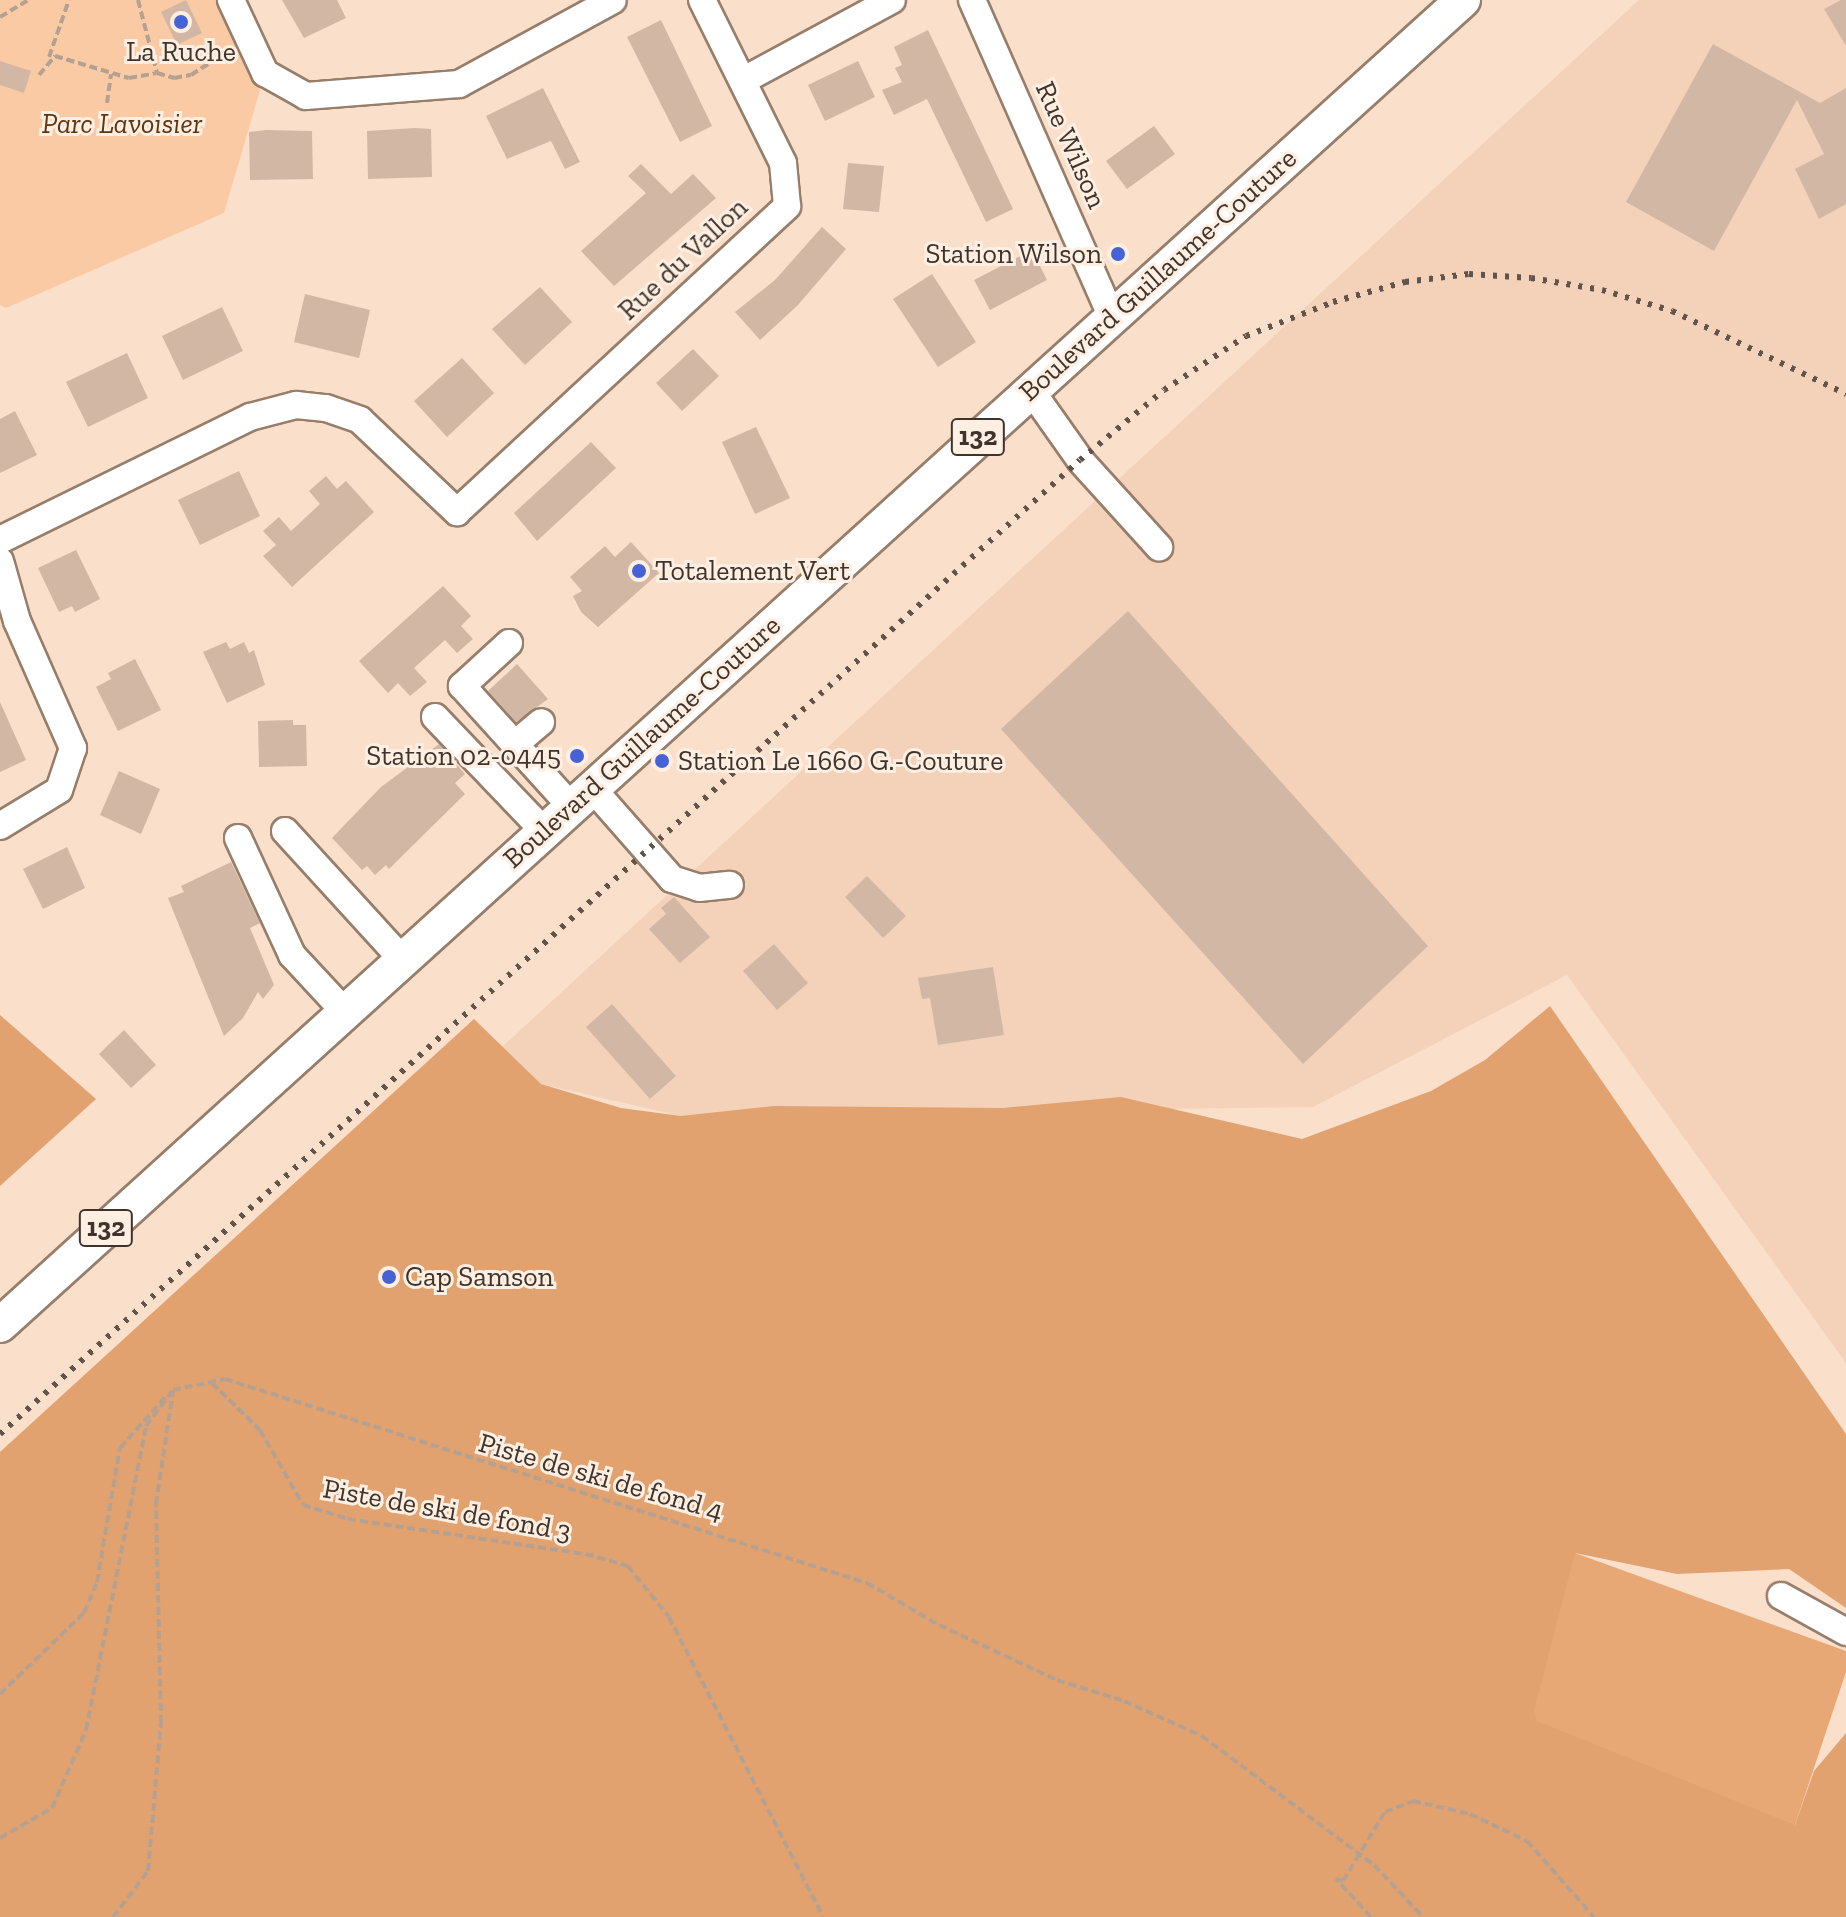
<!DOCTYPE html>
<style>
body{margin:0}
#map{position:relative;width:1846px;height:1917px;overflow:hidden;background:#fadfcb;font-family:"Zilla Slab",serif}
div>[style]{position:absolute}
.built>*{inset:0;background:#f3d2b9}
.green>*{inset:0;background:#facaa5}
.forest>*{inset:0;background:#e1a270}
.water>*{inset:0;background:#e7a875}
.building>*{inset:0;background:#d2b8a4}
.path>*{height:4px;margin-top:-2px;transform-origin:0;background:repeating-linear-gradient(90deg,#b6a191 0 8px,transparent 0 12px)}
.roads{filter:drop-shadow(2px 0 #967e6b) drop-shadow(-2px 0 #967e6b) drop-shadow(0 2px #967e6b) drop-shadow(0 -2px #967e6b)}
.minor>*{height:26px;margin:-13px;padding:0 13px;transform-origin:13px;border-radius:13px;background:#fff}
.major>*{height:34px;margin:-17px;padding:0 17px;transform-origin:17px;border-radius:17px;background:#fff}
.rail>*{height:6px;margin-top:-3px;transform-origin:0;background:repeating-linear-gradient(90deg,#62544a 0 4px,transparent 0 12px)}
.dots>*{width:22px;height:22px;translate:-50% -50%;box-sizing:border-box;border:4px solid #ffefe2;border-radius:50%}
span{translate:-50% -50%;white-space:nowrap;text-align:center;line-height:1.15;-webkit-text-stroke:6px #ffefe2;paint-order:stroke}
.shield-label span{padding:2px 6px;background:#ffefe2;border:2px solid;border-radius:6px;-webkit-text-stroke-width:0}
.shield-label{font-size:26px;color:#3e342c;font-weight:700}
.poi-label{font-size:28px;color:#3e342c}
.right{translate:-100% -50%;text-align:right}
.left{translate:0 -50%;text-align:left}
.park-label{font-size:28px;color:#5e350e;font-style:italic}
.street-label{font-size:28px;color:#3e342c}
</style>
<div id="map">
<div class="built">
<i style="clip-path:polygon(1639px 0,1846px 0,1846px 1363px,1567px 975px,1313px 1107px,681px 1116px,541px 1084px,501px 1048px)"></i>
</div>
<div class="green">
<i style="clip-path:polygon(0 0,231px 0,265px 73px,224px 213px,6px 308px,0 305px)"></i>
</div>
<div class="forest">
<i style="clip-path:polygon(1550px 1006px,1846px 1434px,1846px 1608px,1789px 1569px,1677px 1574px,1575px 1553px,1795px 1825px,1814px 1771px,1846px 1733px,1846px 1917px,0 1917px,0 1452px,474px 1019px,541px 1084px,621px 1108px,681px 1116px,774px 1106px,1003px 1108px,1121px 1097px,1302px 1139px,1431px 1091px,1485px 1060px)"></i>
<i style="clip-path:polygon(0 1015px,96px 1099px,0 1186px)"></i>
</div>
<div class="water">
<i style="clip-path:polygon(1575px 1553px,1846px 1651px,1846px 1672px,1795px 1825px,1537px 1721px,1534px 1711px)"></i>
</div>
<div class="building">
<i style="clip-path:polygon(186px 0,202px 33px,177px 45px,161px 12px)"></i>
<i style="clip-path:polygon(282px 0,337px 0,346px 18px,304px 38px)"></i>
<i style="clip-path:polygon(1841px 0,1846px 0,1846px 46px,1824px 9px)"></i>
<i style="clip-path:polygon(661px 20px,712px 126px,680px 142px,627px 37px)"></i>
<i style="clip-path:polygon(928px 30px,1013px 209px,986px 222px,927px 99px,894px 115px,882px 90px,902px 82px,895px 68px,902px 65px,894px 47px)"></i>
<i style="clip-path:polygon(1713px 44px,1820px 103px,1846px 88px,1846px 204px,1819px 219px,1795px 169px,1824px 154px,1797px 100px,1714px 251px,1626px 202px)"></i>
<i style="clip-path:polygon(0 61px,31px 71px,24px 93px,0 85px)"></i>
<i style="clip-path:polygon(858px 61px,875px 97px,825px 121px,808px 85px)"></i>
<i style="clip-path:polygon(543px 88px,580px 162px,565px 169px,551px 141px,507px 159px,486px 116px)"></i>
<i style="clip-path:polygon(1154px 126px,1175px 154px,1127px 189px,1106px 161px)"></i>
<i style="clip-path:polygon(415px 128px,431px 129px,432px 177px,368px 179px,367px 131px)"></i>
<i style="clip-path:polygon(266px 130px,312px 131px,313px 179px,250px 180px,249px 132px)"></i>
<i style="clip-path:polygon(848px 163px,884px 166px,879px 212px,843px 209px)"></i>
<i style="clip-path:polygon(641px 164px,671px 194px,693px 174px,716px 198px,614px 286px,581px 251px,646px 193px,628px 176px)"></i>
<i style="clip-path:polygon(822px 227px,846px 249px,798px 305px,760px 340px,735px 312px,775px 280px)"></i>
<i style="clip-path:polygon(1032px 250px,1047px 280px,990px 310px,974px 280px)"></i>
<i style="clip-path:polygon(932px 274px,976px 342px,938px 367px,893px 299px)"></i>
<i style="clip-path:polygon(540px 287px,572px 322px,525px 365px,492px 329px)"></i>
<i style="clip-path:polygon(305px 294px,370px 310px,359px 358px,294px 342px)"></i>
<i style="clip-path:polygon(222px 307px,243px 351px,183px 380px,162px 336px)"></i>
<i style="clip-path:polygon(693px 349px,719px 376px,682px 411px,656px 383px)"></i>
<i style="clip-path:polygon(127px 353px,148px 398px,88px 427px,66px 382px)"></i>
<i style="clip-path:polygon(462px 358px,494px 393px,447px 437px,414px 401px)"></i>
<i style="clip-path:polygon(15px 411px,37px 455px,0 473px,0 419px)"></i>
<i style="clip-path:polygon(756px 427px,790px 498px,755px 514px,722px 442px)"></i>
<i style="clip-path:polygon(591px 442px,616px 468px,537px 541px,514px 513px)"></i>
<i style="clip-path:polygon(239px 471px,260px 516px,200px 545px,178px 500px)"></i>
<i style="clip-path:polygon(326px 476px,337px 489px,346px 481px,374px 512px,292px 587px,263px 556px,276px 545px,263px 531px,279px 517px,291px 531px,320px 504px,309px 491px)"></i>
<i style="clip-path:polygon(631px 542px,659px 573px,598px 627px,581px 612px,573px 596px,582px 591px,570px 577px,605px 546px,615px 557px)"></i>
<i style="clip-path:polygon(76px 550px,100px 599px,75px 612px,72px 606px,59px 612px,38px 568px)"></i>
<i style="clip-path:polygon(443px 586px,471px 616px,461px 626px,473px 639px,457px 653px,445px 640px,414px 668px,427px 682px,410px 696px,398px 683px,388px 693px,359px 661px)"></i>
<i style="clip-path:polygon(1128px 611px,1428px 946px,1303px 1064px,1001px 729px)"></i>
<i style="clip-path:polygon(226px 642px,230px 649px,244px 642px,249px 653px,254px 650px,265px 685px,227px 703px,203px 652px)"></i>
<i style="clip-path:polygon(135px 659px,161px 710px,118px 731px,96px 687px,111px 679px,108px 673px)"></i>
<i style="clip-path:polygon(517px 664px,548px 699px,516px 722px,488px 691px)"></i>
<i style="clip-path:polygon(0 702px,26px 760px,0 772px)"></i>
<i style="clip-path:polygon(293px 720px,293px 725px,306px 725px,307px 766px,259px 767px,258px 721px)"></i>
<i style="clip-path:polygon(439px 744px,465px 774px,455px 783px,465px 794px,389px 869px,386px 865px,375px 875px,367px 866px,362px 870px,332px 838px,381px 787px)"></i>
<i style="clip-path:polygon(119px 771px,160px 789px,141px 834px,100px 815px)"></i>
<i style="clip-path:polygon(67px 847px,85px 888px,43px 909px,23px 869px)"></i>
<i style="clip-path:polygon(231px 862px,260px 923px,250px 928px,274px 985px,263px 999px,258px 992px,243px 1018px,224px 1036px,168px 898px,184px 892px,181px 886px)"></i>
<i style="clip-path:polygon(867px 876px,906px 916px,883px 938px,845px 897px)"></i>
<i style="clip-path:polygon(674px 897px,710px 937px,680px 963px,649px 929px,666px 914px,661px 908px)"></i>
<i style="clip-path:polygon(774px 944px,808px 983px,777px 1010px,743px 971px)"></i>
<i style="clip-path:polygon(993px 967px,1004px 1035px,938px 1045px,930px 998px,922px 999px,918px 978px)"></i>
<i style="clip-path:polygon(612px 1004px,676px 1076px,650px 1099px,586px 1027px)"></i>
<i style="clip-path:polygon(124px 1030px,156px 1065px,131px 1088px,99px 1054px)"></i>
</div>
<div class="path">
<i style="left:138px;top:0;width:75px;rotate:75.4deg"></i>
<i style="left:0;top:17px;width:33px;rotate:-31deg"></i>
<i style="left:49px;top:57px;width:60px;rotate:-70.7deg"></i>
<i style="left:39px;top:75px;width:25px;rotate:-50deg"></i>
<i style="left:55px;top:56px;width:77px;rotate:16.6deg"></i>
<i style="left:129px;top:78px;width:28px;rotate:-10deg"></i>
<i style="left:157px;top:73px;width:18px;rotate:16deg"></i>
<i style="left:174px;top:78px;width:17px;rotate:-10deg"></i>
<i style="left:191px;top:75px;width:46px;rotate:-32.7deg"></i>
<i style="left:107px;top:103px;width:29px;rotate:-82deg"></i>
<i style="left:212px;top:1383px;width:67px;rotate:44.4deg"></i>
<i style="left:260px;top:1430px;width:86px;rotate:60.2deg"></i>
<i style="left:303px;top:1505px;width:47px;rotate:17.3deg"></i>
<i style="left:348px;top:1519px;width:241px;rotate:8.4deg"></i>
<i style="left:586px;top:1554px;width:44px;rotate:15.9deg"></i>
<i style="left:628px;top:1566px;width:65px;rotate:51.2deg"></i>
<i style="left:669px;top:1617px;width:337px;rotate:62.8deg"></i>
<i style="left:0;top:1694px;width:117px;rotate:-44deg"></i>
<i style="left:84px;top:1613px;width:34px;rotate:-67deg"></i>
<i style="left:97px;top:1582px;width:136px;rotate:-80.3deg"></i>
<i style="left:120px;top:1448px;width:71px;rotate:-48.4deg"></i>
<i style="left:0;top:1838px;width:60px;rotate:-30deg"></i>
<i style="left:52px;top:1808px;width:85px;rotate:-66.4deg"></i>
<i style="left:86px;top:1730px;width:310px;rotate:-78.8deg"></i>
<i style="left:146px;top:1426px;width:45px;rotate:-53.1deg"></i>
<i style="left:173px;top:1390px;width:53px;rotate:-11.9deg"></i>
<i style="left:225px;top:1379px;width:674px;rotate:17.63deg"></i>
<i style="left:867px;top:1583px;width:83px;rotate:30.3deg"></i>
<i style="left:939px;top:1625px;width:130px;rotate:25deg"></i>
<i style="left:1057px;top:1680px;width:70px;rotate:17.4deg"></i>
<i style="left:1124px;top:1701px;width:85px;rotate:24.2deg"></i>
<i style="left:1202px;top:1736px;width:215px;rotate:36.9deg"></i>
<i style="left:1374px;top:1865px;width:71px;rotate:46.7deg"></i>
<i style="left:113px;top:1917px;width:58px;rotate:-52.7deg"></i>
<i style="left:148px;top:1871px;width:149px;rotate:-85deg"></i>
<i style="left:161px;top:1723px;width:219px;rotate:-91.3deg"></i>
<i style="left:156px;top:1504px;width:114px;rotate:-81.4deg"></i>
<i style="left:1371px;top:1917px;width:52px;rotate:-132.6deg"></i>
<i style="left:1336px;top:1879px;width:7px;rotate:16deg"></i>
<i style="left:1343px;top:1881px;width:81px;rotate:-58.7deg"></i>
<i style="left:1385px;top:1812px;width:30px;rotate:-21deg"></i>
<i style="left:1413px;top:1801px;width:58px;rotate:12.8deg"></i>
<i style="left:1470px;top:1814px;width:63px;rotate:25.3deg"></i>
<i style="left:1527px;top:1841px;width:101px;rotate:48.6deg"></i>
</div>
<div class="roads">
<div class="minor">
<i style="left:231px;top:0;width:81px;rotate:65deg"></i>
<i style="left:265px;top:73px;width:47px;rotate:29.3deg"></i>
<i style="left:306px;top:96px;width:153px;rotate:-4.5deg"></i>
<i style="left:459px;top:84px;width:175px;rotate:-28.6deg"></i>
<i style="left:972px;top:0;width:344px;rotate:66.2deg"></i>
<i style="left:744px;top:80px;width:168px;rotate:-28.4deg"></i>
<i style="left:1030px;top:389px;width:87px;rotate:54.8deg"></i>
<i style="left:1080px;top:460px;width:118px;rotate:47.8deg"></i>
<i style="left:0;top:540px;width:279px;rotate:-26.2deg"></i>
<i style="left:250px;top:417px;width:48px;rotate:-14.6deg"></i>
<i style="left:296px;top:405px;width:30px;rotate:6deg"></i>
<i style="left:326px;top:408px;width:36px;rotate:19deg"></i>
<i style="left:360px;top:420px;width:134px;rotate:43.5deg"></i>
<i style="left:457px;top:512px;width:450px;rotate:-42.8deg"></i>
<i style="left:787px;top:206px;width:43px;rotate:-95.3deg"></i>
<i style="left:783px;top:163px;width:182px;rotate:-116.4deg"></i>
<i style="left:0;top:561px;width:62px;rotate:74.2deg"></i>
<i style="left:17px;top:621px;width:139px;rotate:66.2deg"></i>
<i style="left:73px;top:748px;width:44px;rotate:108.4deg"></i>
<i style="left:59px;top:790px;width:69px;rotate:148.6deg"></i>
<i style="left:509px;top:643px;width:64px;rotate:137.5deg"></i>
<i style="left:462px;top:686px;width:162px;rotate:47.8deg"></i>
<i style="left:435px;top:717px;width:158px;rotate:46.3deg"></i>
<i style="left:515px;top:744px;width:34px;rotate:-40deg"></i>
<i style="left:592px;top:788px;width:121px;rotate:48.7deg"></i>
<i style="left:672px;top:879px;width:28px;rotate:18deg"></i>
<i style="left:699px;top:888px;width:31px;rotate:-6deg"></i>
<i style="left:285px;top:831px;width:173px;rotate:47.6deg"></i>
<i style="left:238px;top:838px;width:129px;rotate:65.2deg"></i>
<i style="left:292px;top:955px;width:78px;rotate:47.1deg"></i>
<i style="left:1781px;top:1596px;width:74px;rotate:29deg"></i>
</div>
<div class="major">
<i style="left:0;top:1325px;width:1974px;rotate:-42.17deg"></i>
</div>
</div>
<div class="rail">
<i style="left:0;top:1434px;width:1454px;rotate:-42.05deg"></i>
<i style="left:1080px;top:460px;width:109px;rotate:-39.8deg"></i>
<i style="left:1164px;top:390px;width:98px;rotate:-33.4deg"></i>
<i style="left:1246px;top:336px;width:93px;rotate:-21.3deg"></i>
<i style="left:1333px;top:302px;width:75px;rotate:-15.5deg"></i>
<i style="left:1405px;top:282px;width:64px;rotate:-7.1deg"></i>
<i style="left:1469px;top:274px;width:62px;rotate:3.7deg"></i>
<i style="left:1531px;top:278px;width:72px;rotate:9.6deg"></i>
<i style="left:1602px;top:290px;width:73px;rotate:16.7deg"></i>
<i style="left:1672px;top:311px;width:193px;rotate:25.5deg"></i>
</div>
<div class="dots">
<i style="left:181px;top:22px;background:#4662d6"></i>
<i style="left:1118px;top:254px;background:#4662d6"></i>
<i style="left:639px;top:571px;background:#4662d6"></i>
<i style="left:577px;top:756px;background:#4662d6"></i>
<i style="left:662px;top:761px;background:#4662d6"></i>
<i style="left:389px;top:1277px;background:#4662d6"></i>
</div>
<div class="shield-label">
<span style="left:978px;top:437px">132</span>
<span style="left:106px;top:1228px">132</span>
</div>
<div class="poi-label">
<span style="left:181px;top:52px">La Ruche</span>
<span class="right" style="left:1102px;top:254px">Station Wilson</span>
<span class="left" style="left:655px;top:571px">Totalement Vert</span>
<span class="right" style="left:561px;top:756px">Station 02-0445</span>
<span class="left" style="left:678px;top:761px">Station Le 1660 G.-Couture</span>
<span class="left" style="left:405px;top:1277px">Cap Samson</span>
</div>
<div class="park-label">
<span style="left:122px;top:124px">Parc Lavoisier</span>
</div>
<div class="street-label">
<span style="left:1071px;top:145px;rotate:66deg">Rue Wilson</span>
<span style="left:683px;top:259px;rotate:-43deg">Rue du Vallon</span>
<span style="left:1158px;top:275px;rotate:-42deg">Boulevard Guillaume-Couture</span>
<span style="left:642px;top:742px;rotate:-42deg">Boulevard Guillaume-Couture</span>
<span style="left:601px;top:1477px;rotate:16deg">Piste de ski de fond 4</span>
<span style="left:447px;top:1510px;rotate:10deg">Piste de ski de fond 3</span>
</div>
</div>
